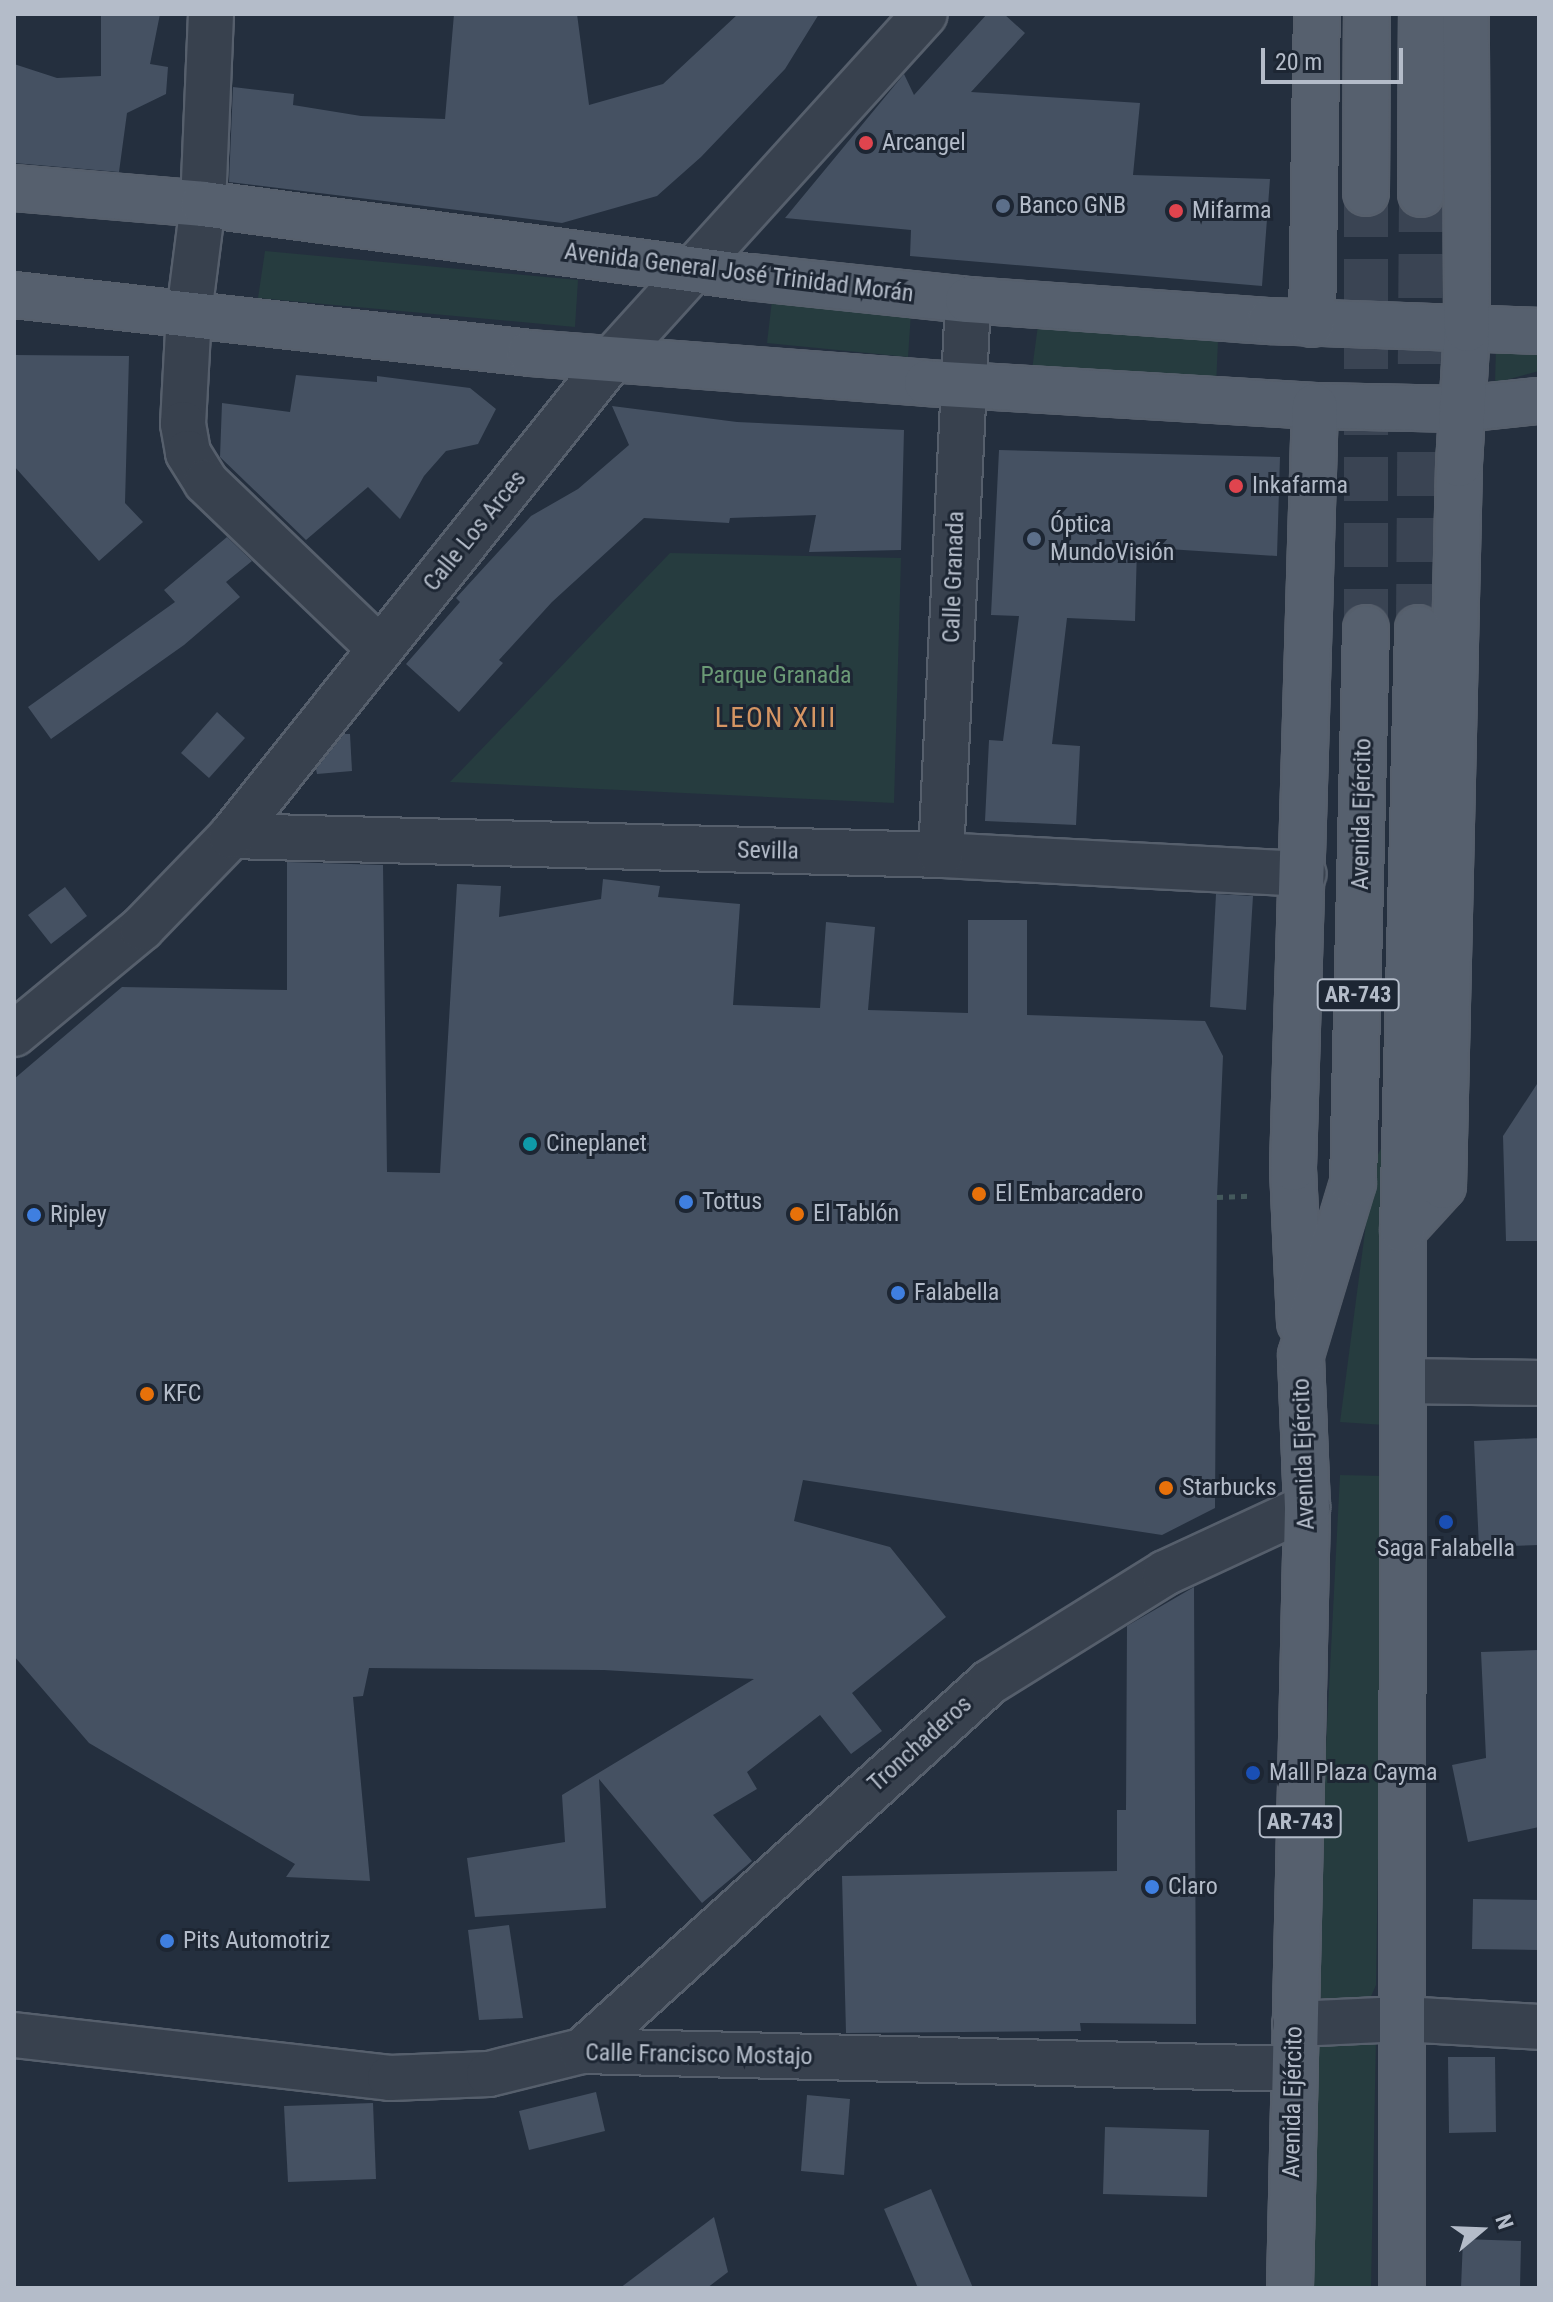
<!DOCTYPE html>
<meta charset="utf-8">
<style>
body{margin:0}
#map{position:relative;width:1553px;height:2302px;overflow:hidden;background:#242f3e;font-family:"Roboto Condensed",sans-serif}
div>[style]{position:absolute}
.green>*{inset:0;background:#263c3f}
.building>*{inset:0;background:#455162}
.major-tunnel>*{height:44px;margin-top:-22px;transform-origin:0;background:repeating-linear-gradient(90deg,#3a4453 0 44px,transparent 0 66px)}
.path>*{height:5px;margin-top:-2.5px;transform-origin:0;background:repeating-linear-gradient(90deg,#44595c 0 6px,transparent 0 12px)}
.roads{filter:drop-shadow(2px 0 #565f6c) drop-shadow(-2px 0 #565f6c) drop-shadow(0 2px #565f6c) drop-shadow(0 -2px #565f6c)}
.minor>*{height:44px;margin:-22px;padding:0 22px;transform-origin:22px;border-radius:22px;background:#38414e}
.major>*{height:44px;margin:-22px;padding:0 22px;transform-origin:22px;border-radius:22px;background:#56606e}
.dots>*{width:22px;height:22px;translate:-50% -50%;box-sizing:border-box;border:4px solid #1d2633;border-radius:50%}
span{translate:-50% -50%;white-space:nowrap;text-align:center;line-height:1.15;-webkit-text-stroke:6px #1d2633;paint-order:stroke}
.shield-label span{padding:2px 6px;background:#1d2633;border:2px solid;border-radius:6px;-webkit-text-stroke-width:0}
.shield-label{font-size:22px;color:#b4bcc9;font-weight:700}
.poi-label{font-size:24px;color:#b4bcc9}
.left{translate:0 -50%;text-align:left}
.street-label{font-size:24px;color:#b4bcc9}
.park-label{font-size:24px;color:#6b9a76}
.quarter-label{font-size:28px;color:#d59563;letter-spacing:2px}
.frame{position:absolute;inset:0;border:16px solid #b4bcc9;pointer-events:none}
.north{position:absolute;left:1441px;top:2190px;width:80px;height:80px;-webkit-text-stroke:6px #1d2633;paint-order:stroke;rotate:71deg;font-size:22px;font-weight:700;line-height:32px;text-align:center;color:#b4bcc9}
.north::after{content:'';display:block;margin:auto;width:28px;height:36px;background:#b4bcc9;clip-path:polygon(50% 0,100% 100%,50% 72%,0 100%)}
.scale{position:absolute;left:1261px;top:48px;width:142px;height:36px;box-sizing:border-box;border:4px solid #b4bcc9;border-top:0;padding-left:10px;font-size:24px;line-height:28px;white-space:nowrap;color:#b4bcc9;-webkit-text-stroke:6px #1d2633;paint-order:stroke}
</style>
<div id="map">
<div class="green">
<i style="clip-path:polygon(265px 251px,578px 280px,575px 327px,258px 298px)"></i>
<i style="clip-path:polygon(772px 300px,911px 313px,908px 357px,767px 343px)"></i>
<i style="clip-path:polygon(1038px 325px,1218px 341px,1216px 387px,1032px 370px)"></i>
<i style="clip-path:polygon(1496px 347px,1539px 350px,1539px 371px,1495px 383px)"></i>
<i style="clip-path:polygon(670px 553px,901px 558px,894px 803px,450px 782px)"></i>
<i style="clip-path:polygon(1385px 1140px,1385px 1425px,1340px 1422px,1374px 1163px)"></i>
<i style="clip-path:polygon(1340px 1475px,1384px 1476px,1376px 1985px,1368px 2003px,1332px 2008px,1317px 1994px,1314px 1980px)"></i>
<i style="clip-path:polygon(1314px 2038px,1376px 2038px,1371px 2288px,1313px 2288px)"></i>
</div>
<div class="building">
<i style="clip-path:polygon(101px 14px,160px 14px,150px 64px,168px 67px,166px 94px,127px 113px,119px 172px,14px 163px,14px 64px,57px 78px,101px 76px)"></i>
<i style="clip-path:polygon(454px 14px,577px 14px,589px 105px,663px 84px,738px 14px,819px 14px,785px 69px,701px 157px,657px 196px,562px 223px,229px 182px,233px 87px,294px 94px,293px 105px,361px 116px,445px 119px)"></i>
<i style="clip-path:polygon(987px 14px,1004px 14px,1025px 33px,971px 92px,1140px 103px,1133px 175px,1270px 179px,1262px 286px,910px 256px,911px 230px,785px 218px,904px 74px,914px 95px)"></i>
<i style="clip-path:polygon(14px 355px,129px 356px,125px 503px,143px 522px,99px 561px,14px 466px)"></i>
<i style="clip-path:polygon(296px 375px,377px 382px,377px 376px,470px 388px,496px 409px,478px 444px,446px 451px,424px 476px,400px 519px,368px 487px,306px 540px,220px 457px,222px 403px,290px 412px)"></i>
<i style="clip-path:polygon(612px 406px,737px 422px,904px 430px,901px 550px,809px 552px,816px 515px,730px 518px,729px 523px,644px 518px,552px 602px,499px 660px,503px 663px,459px 712px,406px 664px,460px 602px,456px 598px,531px 516px,578px 489px,629px 445px)"></i>
<i style="clip-path:polygon(999px 450px,1280px 457px,1277px 556px,1137px 547px,1135px 621px,1067px 618px,1052px 744px,1080px 746px,1076px 825px,985px 821px,989px 740px,1003px 741px,1019px 616px,991px 615px)"></i>
<i style="clip-path:polygon(227px 537px,252px 561px,226px 582px,240px 597px,184px 645px,51px 739px,28px 707px,175px 602px,164px 590px)"></i>
<i style="clip-path:polygon(217px 712px,245px 738px,209px 778px,181px 753px)"></i>
<i style="clip-path:polygon(344px 734px,350px 734px,352px 771px,317px 774px,316px 769px)"></i>
<i style="clip-path:polygon(287px 862px,383px 865px,387px 1172px,440px 1173px,457px 884px,501px 886px,499px 917px,601px 899px,603px 879px,660px 886px,658px 897px,740px 904px,733px 1005px,820px 1008px,826px 922px,875px 927px,868px 1010px,968px 1013px,968px 920px,1027px 920px,1027px 1015px,1205px 1021px,1223px 1056px,1217px 1197px,1215px 1508px,1162px 1535px,803px 1480px,794px 1521px,890px 1547px,946px 1617px,852px 1693px,882px 1731px,851px 1754px,820px 1715px,747px 1772px,757px 1789px,713px 1815px,752px 1861px,702px 1903px,599px 1779px,606px 1908px,475px 1917px,467px 1858px,565px 1842px,562px 1795px,754px 1679px,604px 1670px,369px 1668px,363px 1696px,353px 1697px,370px 1881px,286px 1877px,295px 1864px,89px 1743px,14px 1656px,14px 1079px,122px 987px,287px 990px)"></i>
<i style="clip-path:polygon(65px 887px,87px 916px,51px 944px,28px 915px)"></i>
<i style="clip-path:polygon(1216px 894px,1253px 896px,1246px 1010px,1210px 1007px)"></i>
<i style="clip-path:polygon(1539px 1081px,1539px 1241px,1506px 1241px,1503px 1136px)"></i>
<i style="clip-path:polygon(1539px 1438px,1539px 1545px,1479px 1547px,1474px 1441px)"></i>
<i style="clip-path:polygon(1194px 1587px,1196px 2024px,1080px 2023px,1081px 2031px,846px 2033px,842px 1876px,1117px 1871px,1117px 1810px,1126px 1810px,1127px 1626px)"></i>
<i style="clip-path:polygon(1539px 1650px,1539px 1827px,1468px 1842px,1452px 1765px,1486px 1758px,1481px 1652px)"></i>
<i style="clip-path:polygon(1473px 1899px,1539px 1900px,1539px 1950px,1472px 1949px)"></i>
<i style="clip-path:polygon(509px 1925px,523px 2018px,479px 2020px,468px 1930px)"></i>
<i style="clip-path:polygon(1448px 2057px,1495px 2057px,1496px 2132px,1449px 2133px)"></i>
<i style="clip-path:polygon(596px 2092px,605px 2131px,529px 2150px,519px 2111px)"></i>
<i style="clip-path:polygon(807px 2095px,850px 2099px,844px 2175px,801px 2171px)"></i>
<i style="clip-path:polygon(373px 2103px,376px 2179px,288px 2182px,284px 2106px)"></i>
<i style="clip-path:polygon(1105px 2127px,1209px 2130px,1207px 2197px,1103px 2194px)"></i>
<i style="clip-path:polygon(931px 2189px,973px 2288px,918px 2288px,884px 2209px)"></i>
<i style="clip-path:polygon(714px 2217px,728px 2272px,707px 2288px,620px 2288px)"></i>
<i style="clip-path:polygon(1463px 2239px,1521px 2241px,1520px 2288px,1461px 2288px)"></i>
</div>
<div class="major-tunnel">
<i style="left:1366px;top:193px;width:435px;rotate:90deg"></i>
<i style="left:1418px;top:628px;width:434px;rotate:-89.6deg"></i>
</div>
<div class="path">
<i style="left:1217px;top:1197px;width:33px;rotate:-2deg"></i>
</div>
<div class="roads">
<div class="minor">
<i style="left:211px;top:14px;width:190px;rotate:92.4deg"></i>
<i style="left:203px;top:204px;width:110px;rotate:97.3deg"></i>
<i style="left:189px;top:313px;width:111px;rotate:93.1deg"></i>
<i style="left:183px;top:424px;width:29px;rotate:80deg"></i>
<i style="left:188px;top:453px;width:34px;rotate:58deg"></i>
<i style="left:206px;top:482px;width:241px;rotate:43.8deg"></i>
<i style="left:231px;top:836px;width:710px;rotate:1.53deg"></i>
<i style="left:941px;top:855px;width:363px;rotate:3deg"></i>
<i style="left:941px;top:855px;width:556px;rotate:-87.21deg"></i>
<i style="left:14px;top:1034px;width:166px;rotate:-39.6deg"></i>
<i style="left:142px;top:928px;width:128px;rotate:-45.9deg"></i>
<i style="left:231px;top:836px;width:612px;rotate:-51.37deg"></i>
<i style="left:613px;top:358px;width:464px;rotate:-47.8deg"></i>
<i style="left:1404px;top:1381px;width:135px;rotate:0.8deg"></i>
<i style="left:1295px;top:2024px;width:107px;rotate:-2.7deg"></i>
<i style="left:1402px;top:2019px;width:137px;rotate:3.3deg"></i>
<i style="left:14px;top:2035px;width:378px;rotate:6.5deg"></i>
<i style="left:390px;top:2078px;width:99px;rotate:-2.3deg"></i>
<i style="left:489px;top:2074px;width:96px;rotate:-13.9deg"></i>
<i style="left:582px;top:2051px;width:710px;rotate:1.45deg"></i>
<i style="left:582px;top:2051px;width:550px;rotate:-42.13deg"></i>
<i style="left:990px;top:1682px;width:206px;rotate:-31.9deg"></i>
<i style="left:1165px;top:1573px;width:157px;rotate:-24.9deg"></i>
</div>
<div class="major">
<i style="left:14px;top:188px;width:190px;rotate:4.8deg"></i>
<i style="left:203px;top:204px;width:551px;rotate:7.62deg"></i>
<i style="left:749px;top:277px;width:220px;rotate:6deg"></i>
<i style="left:968px;top:300px;width:303px;rotate:4deg"></i>
<i style="left:1270px;top:321px;width:269px;rotate:2.1deg"></i>
<i style="left:1366px;top:193px;width:179px;rotate:-89.7deg"></i>
<i style="left:1421px;top:194px;width:180px;rotate:-89.7deg"></i>
<i style="left:14px;top:295px;width:519px;rotate:6.41deg"></i>
<i style="left:530px;top:353px;width:398px;rotate:4.3deg"></i>
<i style="left:927px;top:383px;width:389px;rotate:3.4deg"></i>
<i style="left:1315px;top:406px;width:146px;rotate:1.2deg"></i>
<i style="left:1461px;top:409px;width:78px;rotate:-5.9deg"></i>
<i style="left:1312px;top:324px;width:310px;rotate:-89.1deg"></i>
<i style="left:1403px;top:1230px;width:59px;rotate:-47.7deg"></i>
<i style="left:1443px;top:1186px;width:722px;rotate:-88.73deg"></i>
<i style="left:1459px;top:464px;width:135px;rotate:-86.6deg"></i>
<i style="left:1467px;top:329px;width:315px;rotate:-90.2deg"></i>
<i style="left:1300px;top:1323px;width:155px;rotate:-92.6deg"></i>
<i style="left:1293px;top:1168px;width:762px;rotate:-88.35deg"></i>
<i style="left:1290px;top:2288px;width:781px;rotate:-88.75deg"></i>
<i style="left:1307px;top:1507px;width:152px;rotate:-92.3deg"></i>
<i style="left:1301px;top:1355px;width:180px;rotate:-73.2deg"></i>
<i style="left:1353px;top:1183px;width:555px;rotate:-88.66deg"></i>
<i style="left:1402px;top:2288px;width:1058px;rotate:-89.95deg"></i>
<i style="left:1403px;top:1230px;width:602px;rotate:-88.57deg"></i>
</div>
</div>
<div class="dots">
<i style="left:866px;top:143px;background:#e0444e"></i>
<i style="left:1003px;top:206px;background:#5c6f8a"></i>
<i style="left:1176px;top:211px;background:#e0444e"></i>
<i style="left:1236px;top:486px;background:#e0444e"></i>
<i style="left:1034px;top:539px;background:#5c6f8a"></i>
<i style="left:530px;top:1144px;background:#0f9aa8"></i>
<i style="left:979px;top:1194px;background:#e8710a"></i>
<i style="left:686px;top:1202px;background:#3f7fe0"></i>
<i style="left:797px;top:1214px;background:#e8710a"></i>
<i style="left:34px;top:1215px;background:#3f7fe0"></i>
<i style="left:898px;top:1293px;background:#3f7fe0"></i>
<i style="left:147px;top:1394px;background:#e8710a"></i>
<i style="left:1166px;top:1488px;background:#e8710a"></i>
<i style="left:1446px;top:1522px;background:#1a4fb4"></i>
<i style="left:1253px;top:1773px;background:#1a4fb4"></i>
<i style="left:1152px;top:1887px;background:#3f7fe0"></i>
<i style="left:167px;top:1941px;background:#3f7fe0"></i>
</div>
<div class="shield-label">
<span style="left:1358px;top:995px">AR-743</span>
<span style="left:1300px;top:1822px">AR-743</span>
</div>
<div class="poi-label">
<span class="left" style="left:882px;top:143px">Arcangel</span>
<span class="left" style="left:1019px;top:206px">Banco GNB</span>
<span class="left" style="left:1192px;top:211px">Mifarma</span>
<span class="left" style="left:1252px;top:486px">Inkafarma</span>
<span class="left" style="left:1050px;top:539px">Óptica<br>MundoVisión</span>
<span class="left" style="left:546px;top:1144px">Cineplanet</span>
<span class="left" style="left:995px;top:1194px">El Embarcadero</span>
<span class="left" style="left:702px;top:1202px">Tottus</span>
<span class="left" style="left:813px;top:1214px">El Tablón</span>
<span class="left" style="left:50px;top:1215px">Ripley</span>
<span class="left" style="left:914px;top:1293px">Falabella</span>
<span class="left" style="left:163px;top:1394px">KFC</span>
<span class="left" style="left:1182px;top:1488px">Starbucks</span>
<span style="left:1446px;top:1549px">Saga Falabella</span>
<span class="left" style="left:1269px;top:1773px">Mall Plaza Cayma</span>
<span class="left" style="left:1168px;top:1887px">Claro</span>
<span class="left" style="left:183px;top:1941px">Pits Automotriz</span>
</div>
<div class="street-label">
<span style="left:739px;top:273px;rotate:7deg">Avenida General José Trinidad Morán</span>
<span style="left:475px;top:531px;rotate:-51deg">Calle Los Arces</span>
<span style="left:954px;top:577px;rotate:-88deg">Calle Granada</span>
<span style="left:1362px;top:814px;rotate:-89deg">Avenida Ejército</span>
<span style="left:768px;top:851px;rotate:1deg">Sevilla</span>
<span style="left:1304px;top:1454px;rotate:-92deg">Avenida Ejército</span>
<span style="left:920px;top:1744px;rotate:-42deg">Tronchaderos</span>
<span style="left:699px;top:2055px;rotate:1deg">Calle Francisco Mostajo</span>
<span style="left:1293px;top:2102px;rotate:-89deg">Avenida Ejército</span>
</div>
<div class="park-label">
<span style="left:776px;top:676px">Parque Granada</span>
</div>
<div class="quarter-label">
<span style="left:776px;top:718px">LEON XIII</span>
</div>
<div class="frame"></div>
<div class="north">N</div>
<div class="scale">20 m</div>
</div>
